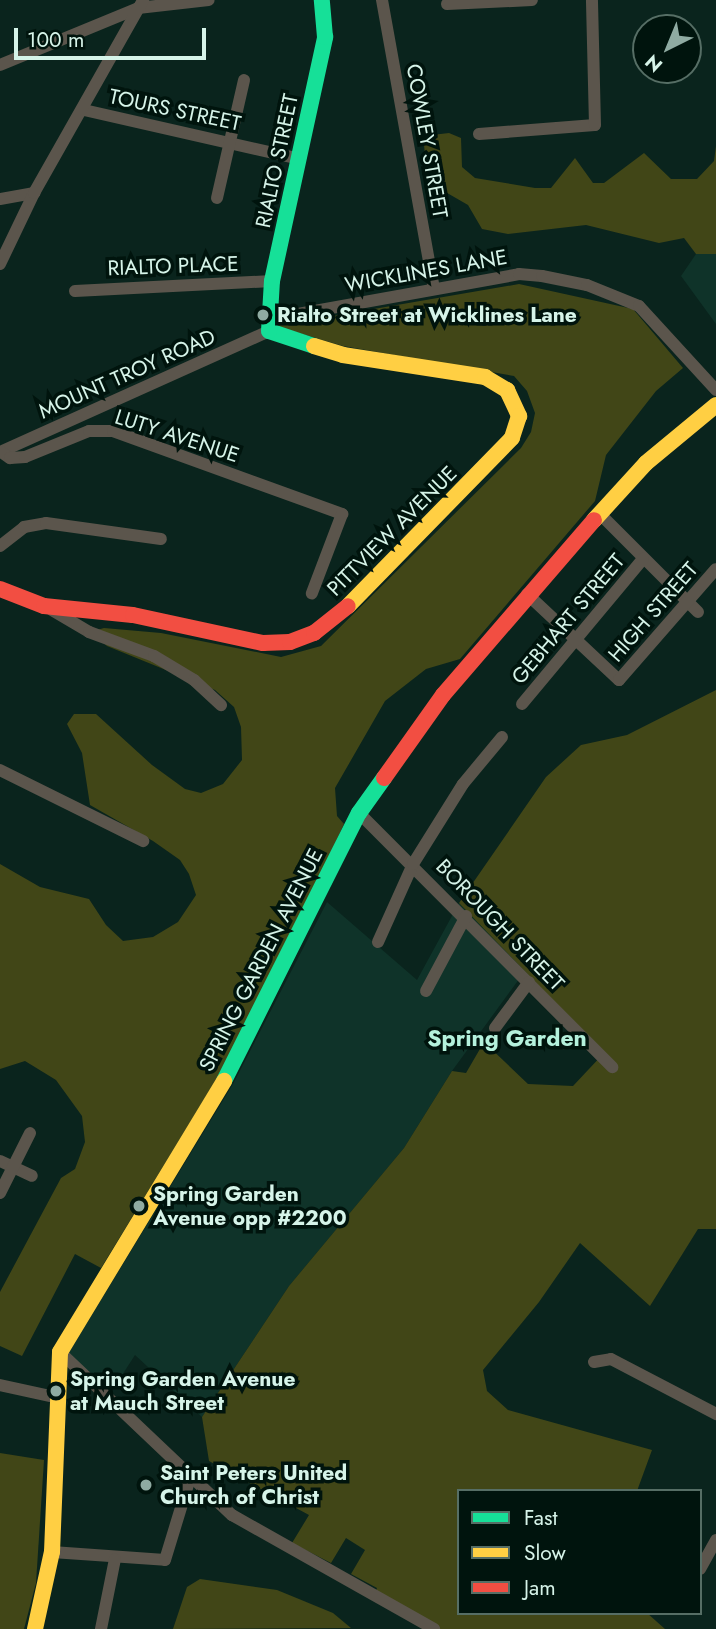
<!DOCTYPE html>
<style>
body{margin:0}
#map{position:relative;width:716px;height:1629px;overflow:hidden;background:#0a241d;font-family:Jost,sans-serif}
div>[style]{position:absolute}
.built>*{inset:0;background:#0f3329}
.green>*{inset:0;background:#414617}
.street>*{height:12px;margin:-6px;padding:0 6px;transform-origin:6px;border-radius:6px;background:#5b554c}
.fast>*{height:16px;margin:-8px;padding:0 8px;transform-origin:8px;border-radius:8px;background:#16e098}
.slow>*{height:16px;margin:-8px;padding:0 8px;transform-origin:8px;border-radius:8px;background:#ffcf43}
.jam>*{height:16px;margin:-8px;padding:0 8px;transform-origin:8px;border-radius:8px;background:#f24e42}
.dots>*{width:19px;height:19px;translate:-50% -50%;box-sizing:border-box;border:4px solid #00140d;border-radius:50%}
span{translate:-50% -50%;white-space:nowrap;text-align:center;line-height:1.15;-webkit-text-stroke:7px #00140d;paint-order:stroke}
.street-label{font-size:21px;color:#d6f4e9}
.poi-label{font-size:21px;color:#d6f4e9;font-weight:700}
.left{translate:0 -50%;text-align:left}
.neighbourhood-label{font-size:23px;color:#b4f1dc;font-weight:700}
.legend{position:absolute;left:457px;top:1489px;width:245px;height:126px;box-sizing:border-box;background:#00140d;border:2px solid #566e65;margin:0;padding:9px 12px;list-style:none;font-size:21px;color:#d6f4e9}
.legend li{display:flex;align-items:center;gap:14px;height:35px}
.legend b{width:35px;border:2px solid #566e65}
.north{position:absolute;left:632px;top:14px;width:70px;height:70px;box-sizing:border-box;background:#00140d;border:2px solid #566e65;border-radius:50%;rotate:223deg;font-size:19px;font-weight:700;line-height:28px;text-align:center;color:#d6f4e9}
.north::after{content:'';display:block;margin:auto;width:24px;height:32px;background:#8faba2;clip-path:polygon(50% 0,100% 100%,50% 72%,0 100%)}
.scale{position:absolute;left:14px;top:28px;width:192px;height:32px;box-sizing:border-box;border:4px solid #d6f4e9;border-top:0;padding-left:9px;font-size:21px;line-height:24px;white-space:nowrap;color:#d6f4e9;-webkit-text-stroke:5px #00140d;paint-order:stroke}
</style>
<div id="map">
<div class="built">
<i style="clip-path:polygon(696px 254px,716px 254px,716px 324px,681px 276px)"></i>
<i style="clip-path:polygon(327px 902px,417px 980px,459px 903px,525px 971px,452px 1071px,404px 1148px,289px 1286px,202px 1417px,135px 1355px,110px 1394px,68px 1354px,233px 1084px)"></i>
</div>
<div class="green">
<i style="clip-path:polygon(449px 133px,461px 138px,462px 167px,475px 178px,535px 188px,551px 188px,575px 158px,593px 183px,604px 183px,644px 153px,671px 179px,697px 179px,714px 161px,716px 146px,716px 254px,696px 254px,684px 238px,659px 243px,586px 225px,508px 234px,482px 229px,468px 205px,435px 186px,426px 165px,424px 145px,432px 135px)"></i>
<i style="clip-path:polygon(519px 284px,633px 309px,683px 368px,656px 391px,606px 455px,595px 501px,460px 659px,426px 669px,385px 701px,335px 788px,337px 816px,344px 824px,255px 1016px,101px 1268px,75px 1254px,22px 1356px,0 1346px,0 1292px,61px 1178px,75px 1169px,85px 1142px,82px 1116px,56px 1080px,25px 1061px,0 1069px,0 864px,40px 887px,89px 899px,106px 925px,123px 941px,153px 937px,178px 922px,196px 895px,189px 874px,180px 860px,153px 841px,90px 805px,82px 753px,67px 724px,74px 714px,96px 714px,152px 765px,185px 789px,201px 793px,223px 784px,242px 760px,241px 727px,234px 707px,215px 690px,107px 646px,90px 632px,104px 628px,161px 633px,281px 657px,321px 646px,521px 448px,531px 432px,535px 413px,527px 391px,514px 376px,343px 346px,275px 326px)"></i>
<i style="clip-path:polygon(716px 690px,716px 1229px,698px 1229px,650px 1306px,580px 1243px,539px 1302px,483px 1370px,487px 1391px,508px 1410px,652px 1450px,637px 1491px,459px 1491px,459px 1613px,647px 1613px,665px 1629px,424px 1629px,375px 1594px,377px 1588px,351px 1574px,365px 1550px,346px 1538px,331px 1563px,292px 1543px,309px 1515px,209px 1461px,202px 1417px,289px 1286px,404px 1148px,452px 1071px,466px 1073px,484px 1042px,528px 1084px,573px 1086px,604px 1053px,459px 903px,546px 777px,581px 745px,627px 735px)"></i>
<i style="clip-path:polygon(0 1453px,44px 1460px,36px 1583px,24px 1629px,0 1629px)"></i>
<i style="clip-path:polygon(200px 1579px,277px 1590px,333px 1613px,351px 1628px,173px 1629px,187px 1587px)"></i>
</div>
<div class="street">
<i style="left:382px;top:0;width:293px;rotate:79.8deg"></i>
<i style="left:447px;top:4px;width:85px;rotate:-2.7deg"></i>
<i style="left:0;top:65px;width:149px;rotate:-22.4deg"></i>
<i style="left:138px;top:8px;width:71px;rotate:-6.4deg"></i>
<i style="left:84px;top:110px;width:221px;rotate:12.8deg"></i>
<i style="left:479px;top:134px;width:116px;rotate:-4.4deg"></i>
<i style="left:595px;top:125px;width:125px;rotate:-91.4deg"></i>
<i style="left:217px;top:198px;width:121px;rotate:-77.1deg"></i>
<i style="left:0;top:199px;width:35px;rotate:-10deg"></i>
<i style="left:0;top:264px;width:79px;rotate:-64.4deg"></i>
<i style="left:34px;top:193px;width:222px;rotate:-60.5deg"></i>
<i style="left:75px;top:291px;width:197px;rotate:-2.9deg"></i>
<i style="left:270px;top:319px;width:253px;rotate:-10.2deg"></i>
<i style="left:519px;top:274px;width:23px;rotate:5deg"></i>
<i style="left:542px;top:276px;width:46px;rotate:11.3deg"></i>
<i style="left:587px;top:285px;width:56px;rotate:22deg"></i>
<i style="left:639px;top:306px;width:114px;rotate:47.5deg"></i>
<i style="left:0;top:452px;width:295px;rotate:-24.2deg"></i>
<i style="left:1px;top:452px;width:11px;rotate:34deg"></i>
<i style="left:10px;top:458px;width:15px;rotate:-4deg"></i>
<i style="left:25px;top:457px;width:69px;rotate:-22.1deg"></i>
<i style="left:89px;top:431px;width:24px"></i>
<i style="left:113px;top:431px;width:244px;rotate:19.9deg"></i>
<i style="left:342px;top:514px;width:85px;rotate:110.8deg"></i>
<i style="left:599px;top:513px;width:140px;rotate:45deg"></i>
<i style="left:0;top:546px;width:31px;rotate:-38deg"></i>
<i style="left:24px;top:527px;width:22px;rotate:-10deg"></i>
<i style="left:46px;top:523px;width:116px;rotate:7.9deg"></i>
<i style="left:527px;top:594px;width:126px;rotate:43.1deg"></i>
<i style="left:619px;top:680px;width:147px;rotate:-48.9deg"></i>
<i style="left:52px;top:610px;width:43px;rotate:30.7deg"></i>
<i style="left:89px;top:632px;width:69px;rotate:20.3deg"></i>
<i style="left:154px;top:656px;width:47px;rotate:31deg"></i>
<i style="left:194px;top:680px;width:37px;rotate:43deg"></i>
<i style="left:522px;top:704px;width:189px;rotate:-50.2deg"></i>
<i style="left:0;top:770px;width:160px;rotate:26.4deg"></i>
<i style="left:359px;top:813px;width:359px;rotate:45.1deg"></i>
<i style="left:378px;top:942px;width:85px;rotate:-65.8deg"></i>
<i style="left:413px;top:864px;width:94px;rotate:-58deg"></i>
<i style="left:463px;top:784px;width:61px;rotate:-50.3deg"></i>
<i style="left:426px;top:991px;width:85px;rotate:-61.9deg"></i>
<i style="left:495px;top:1028px;width:57px;rotate:-53.5deg"></i>
<i style="left:0;top:1161px;width:35px;rotate:25deg"></i>
<i style="left:0;top:1193px;width:67px;rotate:-63.4deg"></i>
<i style="left:60px;top:1352px;width:237px;rotate:43.5deg"></i>
<i style="left:232px;top:1515px;width:232px;rotate:29.4deg"></i>
<i style="left:594px;top:1362px;width:17px;rotate:-10deg"></i>
<i style="left:611px;top:1359px;width:119px;rotate:27.6deg"></i>
<i style="left:0;top:1385px;width:60px;rotate:12.4deg"></i>
<i style="left:52px;top:1552px;width:113px;rotate:4deg"></i>
<i style="left:165px;top:1560px;width:86px;rotate:-73deg"></i>
<i style="left:700px;top:1569px;width:33px;rotate:-61deg"></i>
<i style="left:101px;top:1629px;width:71px;rotate:-78.7deg"></i>
</div>
<div class="fast">
<i style="left:314px;top:346px;width:47px;rotate:-161.6deg"></i>
<i style="left:269px;top:331px;width:50px;rotate:-86.6deg"></i>
<i style="left:272px;top:281px;width:250px;rotate:-77.7deg"></i>
<i style="left:325px;top:37px;width:37px;rotate:-95deg"></i>
<i style="left:224px;top:1081px;width:300px;rotate:-63.3deg"></i>
<i style="left:359px;top:813px;width:43px;rotate:-54.5deg"></i>
</div>
<div class="slow">
<i style="left:314px;top:346px;width:30px;rotate:17deg"></i>
<i style="left:343px;top:355px;width:144px;rotate:8.8deg"></i>
<i style="left:485px;top:377px;width:26px;rotate:31deg"></i>
<i style="left:507px;top:390px;width:29px;rotate:65deg"></i>
<i style="left:519px;top:416px;width:23px;rotate:108deg"></i>
<i style="left:512px;top:438px;width:235px;rotate:134.3deg"></i>
<i style="left:594px;top:520px;width:77px;rotate:-47.6deg"></i>
<i style="left:646px;top:463px;width:91px;rotate:-39.6deg"></i>
<i style="left:35px;top:1629px;width:79px;rotate:-77.6deg"></i>
<i style="left:52px;top:1552px;width:200px;rotate:-87.7deg"></i>
<i style="left:60px;top:1352px;width:317px;rotate:-58.8deg"></i>
</div>
<div class="jam">
<i style="left:0;top:589px;width:47px;rotate:21.1deg"></i>
<i style="left:44px;top:606px;width:89px;rotate:5.8deg"></i>
<i style="left:133px;top:615px;width:133px;rotate:12.2deg"></i>
<i style="left:263px;top:643px;width:27px;rotate:-2deg"></i>
<i style="left:290px;top:642px;width:26px;rotate:-21deg"></i>
<i style="left:314px;top:633px;width:43px;rotate:-38.5deg"></i>
<i style="left:384px;top:778px;width:102px;rotate:-54.6deg"></i>
<i style="left:443px;top:695px;width:231px;rotate:-49.2deg"></i>
</div>
<div class="dots">
<i style="left:263px;top:315px;background:#8faba2"></i>
<i style="left:139px;top:1206px;background:#8faba2"></i>
<i style="left:56px;top:1391px;background:#8faba2"></i>
<i style="left:146px;top:1485px;background:#8faba2"></i>
</div>
<div class="street-label">
<span style="left:175px;top:110px;rotate:12deg">TOURS STREET</span>
<span style="left:427px;top:141px;rotate:80deg">COWLEY STREET</span>
<span style="left:277px;top:161px;rotate:-78deg">RIALTO STREET</span>
<span style="left:173px;top:266px;rotate:-2deg">RIALTO PLACE</span>
<span style="left:426px;top:271px;rotate:-10deg">WICKLINES LANE</span>
<span style="left:127px;top:374px;rotate:-24deg">MOUNT TROY ROAD</span>
<span style="left:177px;top:436px;rotate:18deg">LUTY AVENUE</span>
<span style="left:392px;top:531px;rotate:-45deg">PITTVIEW AVENUE</span>
<span style="left:653px;top:612px;rotate:-49deg">HIGH STREET</span>
<span style="left:568px;top:619px;rotate:-50deg">GEBHART STREET</span>
<span style="left:500px;top:925px;rotate:46deg">BOROUGH STREET</span>
<span style="left:261px;top:960px;rotate:-63deg">SPRING GARDEN AVENUE</span>
</div>
<div class="poi-label">
<span class="left" style="left:277px;top:315px">Rialto Street at Wicklines Lane</span>
<span class="left" style="left:153px;top:1206px">Spring Garden<br>Avenue opp #2200</span>
<span class="left" style="left:70px;top:1391px">Spring Garden Avenue<br>at Mauch Street</span>
<span class="left" style="left:160px;top:1485px">Saint Peters United<br>Church of Christ</span>
</div>
<div class="neighbourhood-label">
<span style="left:507px;top:1038px">Spring Garden</span>
</div>
<ul class="legend">
<li><b style="height:9px;background:#16e098"></b>Fast</li>
<li><b style="height:9px;background:#ffcf43"></b>Slow</li>
<li><b style="height:9px;background:#f24e42"></b>Jam</li>
</ul>
<div class="north">N</div>
<div class="scale">100 m</div>
</div>
